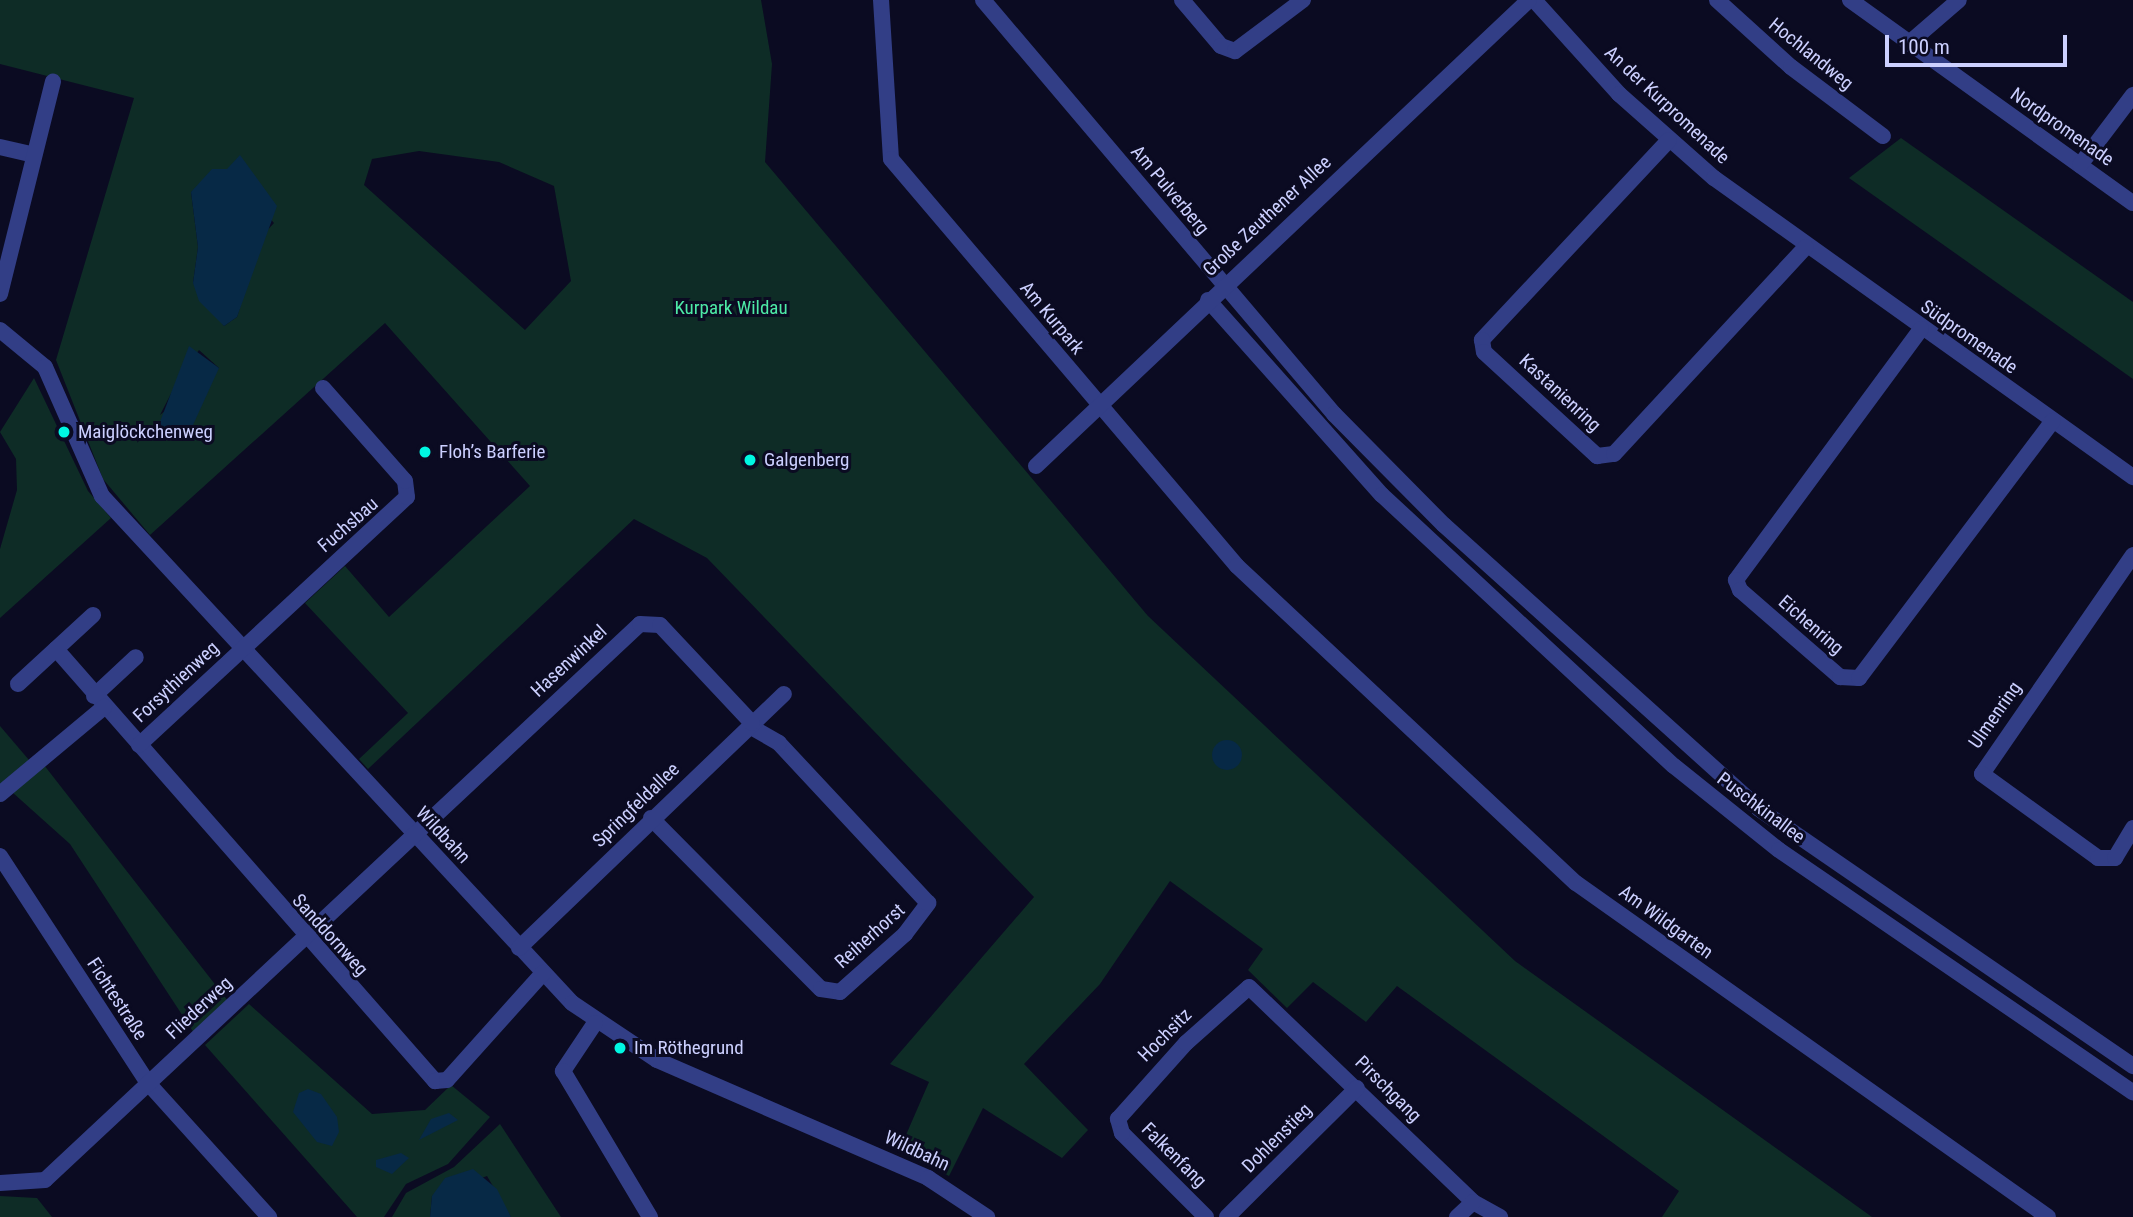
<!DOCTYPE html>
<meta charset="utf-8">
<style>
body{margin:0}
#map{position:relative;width:2133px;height:1217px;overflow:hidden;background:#0b0b22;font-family:"Roboto Condensed",sans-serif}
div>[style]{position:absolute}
.green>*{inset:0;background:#0e2c26}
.water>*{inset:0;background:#072946}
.round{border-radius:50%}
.minor>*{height:16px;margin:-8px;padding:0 8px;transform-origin:8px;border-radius:8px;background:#323e86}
.dots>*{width:19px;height:19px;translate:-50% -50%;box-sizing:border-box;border:4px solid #0b0b22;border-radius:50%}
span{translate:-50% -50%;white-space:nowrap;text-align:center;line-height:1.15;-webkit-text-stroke:6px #0b0b22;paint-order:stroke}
.street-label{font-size:19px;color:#ccd0ff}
.park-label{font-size:19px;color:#4deaa6}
.poi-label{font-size:19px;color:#ccd0ff}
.left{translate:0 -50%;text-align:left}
.scale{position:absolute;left:1885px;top:35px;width:182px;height:32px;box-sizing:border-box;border:4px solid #ccd0ff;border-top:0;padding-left:9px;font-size:21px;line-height:24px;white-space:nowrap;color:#ccd0ff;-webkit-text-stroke:5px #0b0b22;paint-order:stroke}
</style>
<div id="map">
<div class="green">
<i style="clip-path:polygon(evenodd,0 0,761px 0,772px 64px,765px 162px,1148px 616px,1515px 961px,1872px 1217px,1662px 1217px,1679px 1191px,1397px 986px,1366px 1022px,1313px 982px,1287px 1008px,1248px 970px,1263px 949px,1170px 881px,1100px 984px,1024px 1064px,1088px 1130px,1062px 1158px,983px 1108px,949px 1176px,899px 1151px,929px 1082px,890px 1064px,1034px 897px,707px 558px,634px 519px,368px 769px,359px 759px,408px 713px,305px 603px,345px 566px,389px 617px,530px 486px,385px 323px,150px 535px,103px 479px,56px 360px,134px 98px,0 64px,0 0,419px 151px,499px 162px,554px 186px,571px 281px,525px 330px,364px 185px,372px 159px,419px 151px,0 0,227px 169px,274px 223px,262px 236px,237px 317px,224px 326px,193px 283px,198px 247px,191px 192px,227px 169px,0 0,199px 350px,219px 368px,160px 415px,177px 382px,199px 350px)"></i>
<i style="clip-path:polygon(1901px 138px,2133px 302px,2133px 379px,1849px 178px)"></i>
<i style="clip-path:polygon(34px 378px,88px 491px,111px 518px,0 618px,0 549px,17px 490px,16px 459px,0 432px)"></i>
<i style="clip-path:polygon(0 726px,29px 760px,0 784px)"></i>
<i style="clip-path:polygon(44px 765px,228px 1001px,194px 1033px,70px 844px,12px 792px)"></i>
<i style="clip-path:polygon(249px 1004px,372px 1114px,425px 1110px,451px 1085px,490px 1117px,448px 1164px,406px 1184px,384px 1217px,357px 1217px,205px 1045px)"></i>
<i style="clip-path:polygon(500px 1124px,561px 1217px,511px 1217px,487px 1176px,432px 1196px,430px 1217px,392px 1217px,406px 1193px,454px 1167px)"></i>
<i style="clip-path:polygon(0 1196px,37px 1198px,52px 1217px,0 1217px)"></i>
</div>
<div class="water">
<i style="clip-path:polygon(240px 155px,277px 206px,237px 317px,224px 326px,199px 301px,193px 283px,198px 247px,191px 192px,212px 169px,227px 169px)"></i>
<i style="clip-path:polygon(189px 346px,219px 368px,193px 425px,175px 439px,158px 427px)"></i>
<i class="round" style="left:1212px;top:740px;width:30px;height:30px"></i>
<i style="clip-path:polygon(308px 1089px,321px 1094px,337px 1117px,339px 1132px,332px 1146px,317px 1142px,293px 1112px,299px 1093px)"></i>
<i style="clip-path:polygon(449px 1113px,458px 1120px,419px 1140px,431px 1119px)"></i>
<i style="clip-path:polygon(401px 1153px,409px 1158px,392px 1174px,376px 1167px,376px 1160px)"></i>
<i style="clip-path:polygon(473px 1169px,497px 1189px,511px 1217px,430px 1217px,432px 1196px,445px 1178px)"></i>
</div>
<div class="minor">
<i style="left:881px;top:0;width:159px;rotate:86.4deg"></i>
<i style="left:891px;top:159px;width:534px;rotate:49.63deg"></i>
<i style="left:1237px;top:566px;width:464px;rotate:43.1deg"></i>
<i style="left:1576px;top:883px;width:578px;rotate:35.28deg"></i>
<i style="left:983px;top:0;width:543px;rotate:49.71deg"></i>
<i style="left:1334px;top:414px;width:156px;rotate:45.3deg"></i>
<i style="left:1444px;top:525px;width:424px;rotate:42deg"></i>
<i style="left:1759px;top:809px;width:454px;rotate:34.5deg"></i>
<i style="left:1182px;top:0;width:60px;rotate:49.7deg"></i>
<i style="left:1221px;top:46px;width:15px;rotate:20deg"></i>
<i style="left:1235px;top:51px;width:85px;rotate:-36.9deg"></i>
<i style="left:1534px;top:0;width:127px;rotate:47.9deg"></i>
<i style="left:1619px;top:94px;width:127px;rotate:41.5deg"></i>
<i style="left:1714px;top:178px;width:515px;rotate:35.51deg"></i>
<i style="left:1717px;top:0;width:100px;rotate:42.2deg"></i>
<i style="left:1791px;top:67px;width:115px;rotate:36.9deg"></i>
<i style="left:1850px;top:0;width:348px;rotate:35.7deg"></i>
<i style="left:1908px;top:44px;width:67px;rotate:-40.8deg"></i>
<i style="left:1669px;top:140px;width:274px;rotate:133.1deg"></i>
<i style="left:1482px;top:340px;width:12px;rotate:81deg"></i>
<i style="left:1484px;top:352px;width:154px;rotate:42.6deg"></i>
<i style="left:1597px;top:456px;width:17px;rotate:-7deg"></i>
<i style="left:1614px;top:454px;width:282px;rotate:-47.2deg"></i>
<i style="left:0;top:147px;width:35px;rotate:13deg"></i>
<i style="left:2080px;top:165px;width:88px;rotate:-52.9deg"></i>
<i style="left:0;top:294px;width:219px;rotate:-76deg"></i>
<i style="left:1208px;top:300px;width:261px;rotate:48.3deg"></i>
<i style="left:1382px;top:495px;width:398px;rotate:42.9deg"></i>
<i style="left:1674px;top:766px;width:134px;rotate:38.7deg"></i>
<i style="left:1779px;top:850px;width:429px;rotate:34.4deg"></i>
<i style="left:1921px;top:329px;width:312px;rotate:126.4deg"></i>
<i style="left:1736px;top:580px;width:11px;rotate:68deg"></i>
<i style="left:1740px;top:590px;width:133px;rotate:41deg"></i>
<i style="left:1840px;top:677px;width:19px;rotate:3deg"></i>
<i style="left:1859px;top:678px;width:322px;rotate:-53deg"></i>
<i style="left:0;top:330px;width:58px;rotate:39.4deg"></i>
<i style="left:45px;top:367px;width:141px;rotate:66.2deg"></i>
<i style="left:102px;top:496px;width:691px;rotate:47.17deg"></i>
<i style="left:572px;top:1003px;width:102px;rotate:33.8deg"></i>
<i style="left:657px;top:1060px;width:296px;rotate:23.5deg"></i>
<i style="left:928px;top:1178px;width:71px;rotate:33.5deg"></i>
<i style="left:1036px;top:466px;width:678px;rotate:-43.39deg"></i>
<i style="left:2133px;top:555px;width:266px;rotate:124.6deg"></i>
<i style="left:1982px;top:774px;width:143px;rotate:35.9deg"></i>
<i style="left:2098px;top:858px;width:17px"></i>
<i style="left:2115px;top:858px;width:35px;rotate:-59deg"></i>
<i style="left:56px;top:649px;width:575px;rotate:48.74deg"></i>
<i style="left:435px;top:1081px;width:12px;rotate:-5deg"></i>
<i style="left:447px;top:1080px;width:144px;rotate:-48.1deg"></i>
<i style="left:18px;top:684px;width:102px;rotate:-42.6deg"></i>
<i style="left:94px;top:696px;width:57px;rotate:-42.9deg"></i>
<i style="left:139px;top:745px;width:365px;rotate:-42.8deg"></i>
<i style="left:407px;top:497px;width:16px;rotate:-97deg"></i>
<i style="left:405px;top:481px;width:124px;rotate:-131.4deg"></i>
<i style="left:0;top:794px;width:136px;rotate:-39.9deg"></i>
<i style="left:651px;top:818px;width:241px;rotate:45.2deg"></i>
<i style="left:821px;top:989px;width:19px;rotate:9deg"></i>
<i style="left:840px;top:992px;width:87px;rotate:-41.7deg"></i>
<i style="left:905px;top:934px;width:39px;rotate:-53deg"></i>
<i style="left:928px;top:903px;width:219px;rotate:-133deg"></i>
<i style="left:779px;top:743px;width:34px;rotate:-150deg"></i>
<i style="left:0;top:856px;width:271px;rotate:56.9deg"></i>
<i style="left:148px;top:1083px;width:181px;rotate:47.9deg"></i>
<i style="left:519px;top:948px;width:367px;rotate:-43.8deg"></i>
<i style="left:595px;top:1023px;width:58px;rotate:123.7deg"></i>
<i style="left:563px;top:1071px;width:170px;rotate:59.2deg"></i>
<i style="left:0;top:1183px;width:45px;rotate:-3.8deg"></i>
<i style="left:45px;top:1180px;width:814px;rotate:-43.06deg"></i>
<i style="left:640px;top:624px;width:20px;rotate:3deg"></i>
<i style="left:660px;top:625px;width:134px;rotate:46.8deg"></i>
<i style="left:1206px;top:1217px;width:119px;rotate:-135deg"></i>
<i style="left:1122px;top:1133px;width:15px;rotate:-106deg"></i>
<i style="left:1118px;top:1119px;width:102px;rotate:-48.2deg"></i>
<i style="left:1186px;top:1043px;width:84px;rotate:-41.6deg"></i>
<i style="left:1249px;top:987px;width:310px;rotate:43.8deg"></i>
<i style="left:1473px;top:1202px;width:31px;rotate:29deg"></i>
<i style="left:1227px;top:1217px;width:183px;rotate:-44.8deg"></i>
<i style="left:1457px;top:1217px;width:22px;rotate:-43deg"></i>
</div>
<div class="dots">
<i style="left:64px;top:432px;background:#00f7e2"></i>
<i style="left:425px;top:452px;background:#00f7e2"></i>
<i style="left:750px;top:460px;background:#00f7e2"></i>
<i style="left:620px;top:1048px;background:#00f7e2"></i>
</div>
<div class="street-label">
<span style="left:1811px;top:54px;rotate:39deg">Hochlandweg</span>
<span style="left:1667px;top:105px;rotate:43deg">An der Kurpromenade</span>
<span style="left:2062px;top:127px;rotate:35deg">Nordpromenade</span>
<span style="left:1170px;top:190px;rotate:50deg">Am Pulverberg</span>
<span style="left:1267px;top:216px;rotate:-43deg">Große Zeuthener Allee</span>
<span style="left:1052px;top:318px;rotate:50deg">Am Kurpark</span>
<span style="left:1969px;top:337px;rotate:35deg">Südpromenade</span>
<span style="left:1560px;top:393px;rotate:43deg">Kastanienring</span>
<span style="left:348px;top:525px;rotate:-41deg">Fuchsbau</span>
<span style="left:1811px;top:625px;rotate:41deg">Eichenring</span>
<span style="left:569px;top:661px;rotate:-43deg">Hasenwinkel</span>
<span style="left:176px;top:682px;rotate:-43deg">Forsythienweg</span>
<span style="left:1995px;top:715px;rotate:-55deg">Ulmenring</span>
<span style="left:636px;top:805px;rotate:-44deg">Springfeldallee</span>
<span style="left:1761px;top:808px;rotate:37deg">Puschkinallee</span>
<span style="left:443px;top:835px;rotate:47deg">Wildbahn</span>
<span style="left:1666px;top:922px;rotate:36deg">Am Wildgarten</span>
<span style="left:330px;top:935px;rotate:48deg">Sanddornweg</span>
<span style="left:870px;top:936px;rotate:-42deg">Reiherhorst</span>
<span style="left:117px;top:999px;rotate:57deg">Fichtestraße</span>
<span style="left:199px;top:1008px;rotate:-43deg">Fliederweg</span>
<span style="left:1165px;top:1035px;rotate:-45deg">Hochsitz</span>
<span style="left:1388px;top:1089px;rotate:45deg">Pirschgang</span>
<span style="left:1277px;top:1138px;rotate:-45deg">Dohlenstieg</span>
<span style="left:917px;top:1151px;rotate:25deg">Wildbahn</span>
<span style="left:1174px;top:1155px;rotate:45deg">Falkenfang</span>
</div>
<div class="park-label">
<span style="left:731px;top:308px">Kurpark Wildau</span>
</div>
<div class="poi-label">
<span class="left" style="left:78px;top:432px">Maiglöckchenweg</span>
<span class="left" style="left:439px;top:452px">Floh’s Barferie</span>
<span class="left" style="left:764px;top:460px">Galgenberg</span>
<span class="left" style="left:634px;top:1048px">Im Röthegrund</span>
</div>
<div class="scale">100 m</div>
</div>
